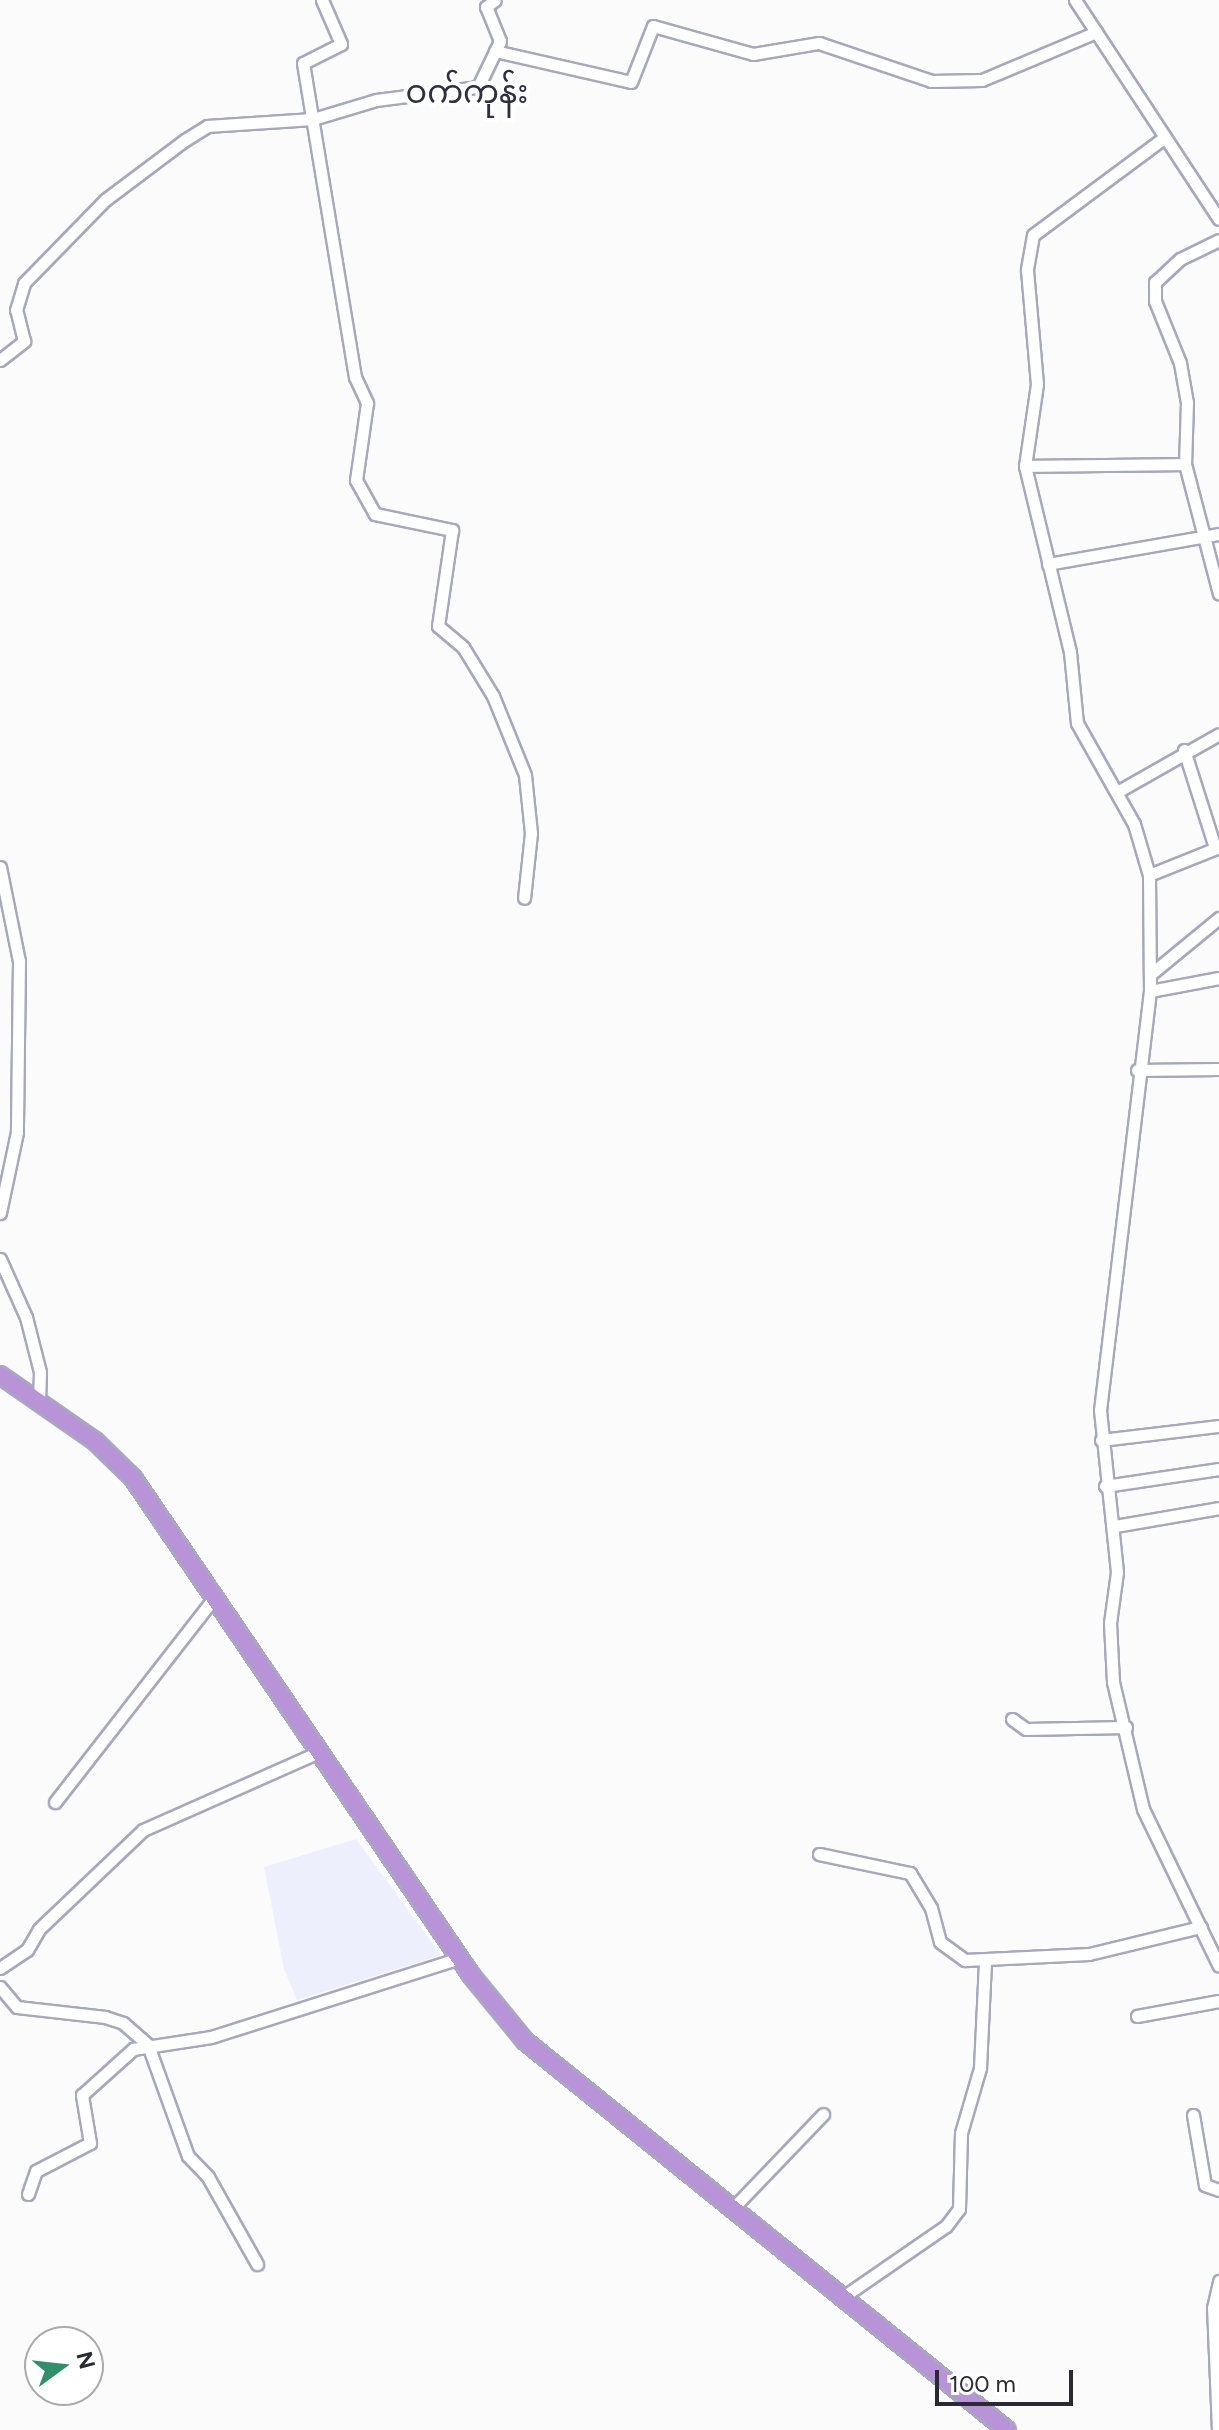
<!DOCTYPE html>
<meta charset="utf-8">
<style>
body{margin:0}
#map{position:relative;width:1219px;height:2430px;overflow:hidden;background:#fbfbfb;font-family:Figtree,"Noto Sans Myanmar",sans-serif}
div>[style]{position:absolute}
.built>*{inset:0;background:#eeeffd}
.roads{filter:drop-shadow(2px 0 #a6a7c1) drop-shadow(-2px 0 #a6a7c1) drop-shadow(0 2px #a6a7c1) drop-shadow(0 -2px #a6a7c1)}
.minor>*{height:11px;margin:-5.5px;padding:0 5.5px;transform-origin:5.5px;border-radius:5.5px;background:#fff}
.highway>*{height:16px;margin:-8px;padding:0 8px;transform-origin:8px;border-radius:8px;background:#b893d8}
span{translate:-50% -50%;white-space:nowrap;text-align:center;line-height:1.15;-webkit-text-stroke:8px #fff;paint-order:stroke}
.quarter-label{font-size:32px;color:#2e2e44}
.north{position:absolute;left:24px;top:2326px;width:80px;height:80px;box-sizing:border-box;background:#fff;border:2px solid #a9aaae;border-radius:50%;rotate:75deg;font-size:22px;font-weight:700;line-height:32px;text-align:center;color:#292a34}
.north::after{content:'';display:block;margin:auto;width:28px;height:36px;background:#309069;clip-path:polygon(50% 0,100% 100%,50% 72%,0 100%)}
.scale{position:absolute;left:935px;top:2370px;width:138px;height:36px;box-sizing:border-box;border:4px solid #292a34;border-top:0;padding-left:10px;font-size:24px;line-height:28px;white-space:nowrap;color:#292a34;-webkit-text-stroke:6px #fff;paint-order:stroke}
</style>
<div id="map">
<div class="built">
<i style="clip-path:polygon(356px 1839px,441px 1955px,297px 2000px,284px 1969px,264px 1867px)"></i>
</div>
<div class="roads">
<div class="minor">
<i style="left:322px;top:0;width:48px;rotate:66.6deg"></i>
<i style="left:341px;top:44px;width:42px;rotate:153.4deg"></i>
<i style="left:303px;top:63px;width:318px;rotate:80.6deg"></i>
<i style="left:355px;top:377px;width:29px;rotate:65deg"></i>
<i style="left:367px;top:403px;width:78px;rotate:98.1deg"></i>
<i style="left:356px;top:480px;width:39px;rotate:61deg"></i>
<i style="left:375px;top:514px;width:79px;rotate:11.7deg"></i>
<i style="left:452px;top:530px;width:97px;rotate:98.3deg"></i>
<i style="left:438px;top:626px;width:33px;rotate:40deg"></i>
<i style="left:463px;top:647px;width:57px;rotate:58.5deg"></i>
<i style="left:493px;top:696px;width:85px;rotate:67.9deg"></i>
<i style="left:525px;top:775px;width:58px;rotate:84.1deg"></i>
<i style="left:531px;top:833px;width:65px;rotate:96.1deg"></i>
<i style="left:1075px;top:0;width:262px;rotate:56.7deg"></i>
<i style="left:495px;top:51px;width:139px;rotate:12.8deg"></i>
<i style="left:631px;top:82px;width:60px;rotate:-68.6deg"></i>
<i style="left:653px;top:26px;width:104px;rotate:15.6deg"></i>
<i style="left:753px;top:54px;width:67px;rotate:-9.5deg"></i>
<i style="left:819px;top:43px;width:118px;rotate:18.7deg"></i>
<i style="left:931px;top:81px;width:51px;rotate:-1.1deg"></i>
<i style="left:982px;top:80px;width:124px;rotate:-22.8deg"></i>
<i style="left:1165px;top:137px;width:164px;rotate:143.4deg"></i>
<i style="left:1033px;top:235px;width:36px;rotate:100deg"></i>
<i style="left:1027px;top:270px;width:114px;rotate:85deg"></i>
<i style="left:1037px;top:384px;width:83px;rotate:98.3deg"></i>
<i style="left:1025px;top:466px;width:191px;rotate:76.4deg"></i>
<i style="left:1070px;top:652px;width:71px;rotate:84.4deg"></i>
<i style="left:1077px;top:723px;width:116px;rotate:60.6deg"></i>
<i style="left:1134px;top:824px;width:53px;rotate:73.6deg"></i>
<i style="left:1149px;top:875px;width:116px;rotate:89.5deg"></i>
<i style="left:1150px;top:991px;width:422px;rotate:96.8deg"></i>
<i style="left:1100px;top:1410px;width:163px;rotate:84deg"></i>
<i style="left:1117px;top:1572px;width:51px;rotate:97.8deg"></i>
<i style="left:1110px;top:1623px;width:59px;rotate:87.1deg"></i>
<i style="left:1113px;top:1682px;width:130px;rotate:76.7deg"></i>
<i style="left:1143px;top:1809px;width:174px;rotate:64.2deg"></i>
<i style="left:1219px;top:240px;width:43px;rotate:154deg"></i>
<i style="left:1180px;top:259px;width:34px;rotate:137deg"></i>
<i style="left:1155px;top:282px;width:19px;rotate:90deg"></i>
<i style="left:1155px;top:301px;width:67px;rotate:68deg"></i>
<i style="left:1180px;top:363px;width:40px;rotate:80deg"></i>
<i style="left:1187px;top:402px;width:62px;rotate:91.8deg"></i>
<i style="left:1185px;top:464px;width:134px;rotate:75.3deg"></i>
<i style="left:0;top:360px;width:31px;rotate:-38deg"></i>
<i style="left:24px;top:341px;width:32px;rotate:-104deg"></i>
<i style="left:16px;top:310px;width:28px;rotate:-73deg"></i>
<i style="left:24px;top:283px;width:116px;rotate:-45.7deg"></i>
<i style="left:105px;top:200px;width:100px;rotate:-36.9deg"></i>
<i style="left:185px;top:140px;width:26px;rotate:-32deg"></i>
<i style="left:207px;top:126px;width:106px;rotate:-3.8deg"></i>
<i style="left:313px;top:119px;width:66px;rotate:-16.8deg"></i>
<i style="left:376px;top:100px;width:103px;rotate:-7.3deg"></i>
<i style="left:478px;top:87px;width:51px;rotate:-64.4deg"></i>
<i style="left:500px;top:41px;width:37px;rotate:-112deg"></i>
<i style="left:486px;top:7px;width:11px;rotate:-38deg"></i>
<i style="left:1025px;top:466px;width:160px;rotate:-0.7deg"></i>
<i style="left:1048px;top:564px;width:174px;rotate:-10deg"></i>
<i style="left:1184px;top:750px;width:103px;rotate:72.4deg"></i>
<i style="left:1117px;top:792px;width:117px;rotate:-29.6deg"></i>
<i style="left:0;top:867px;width:96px;rotate:78.6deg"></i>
<i style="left:19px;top:961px;width:171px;rotate:90.7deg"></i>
<i style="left:17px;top:1132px;width:83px;rotate:101.9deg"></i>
<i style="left:1149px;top:875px;width:75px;rotate:-21.8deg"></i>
<i style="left:1152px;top:973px;width:87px;rotate:-39.4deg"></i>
<i style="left:1150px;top:991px;width:70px;rotate:-10.7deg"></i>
<i style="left:1137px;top:1070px;width:82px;rotate:-0.7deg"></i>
<i style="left:0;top:1259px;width:64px;rotate:65.9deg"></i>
<i style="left:26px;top:1317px;width:57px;rotate:75.7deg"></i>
<i style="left:40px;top:1372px;width:28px;rotate:92deg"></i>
<i style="left:1101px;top:1440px;width:119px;rotate:-6.8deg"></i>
<i style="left:1105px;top:1486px;width:115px;rotate:-8.5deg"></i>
<i style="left:1115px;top:1526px;width:106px;rotate:-9.8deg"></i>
<i style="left:1012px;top:1719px;width:17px;rotate:36deg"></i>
<i style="left:1026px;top:1729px;width:100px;rotate:-1.1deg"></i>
<i style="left:55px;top:1802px;width:259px;rotate:-52.1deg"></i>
<i style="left:819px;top:1854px;width:93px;rotate:11.8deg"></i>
<i style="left:910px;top:1873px;width:41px;rotate:59deg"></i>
<i style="left:931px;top:1908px;width:35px;rotate:75deg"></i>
<i style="left:940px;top:1942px;width:31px;rotate:36deg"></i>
<i style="left:965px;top:1960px;width:124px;rotate:-2.8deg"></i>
<i style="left:1089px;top:1954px;width:115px;rotate:-13.6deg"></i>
<i style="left:0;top:1968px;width:32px;rotate:-34deg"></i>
<i style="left:27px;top:1950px;width:24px;rotate:-60deg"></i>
<i style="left:39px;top:1929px;width:144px;rotate:-43.6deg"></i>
<i style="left:143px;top:1830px;width:193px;rotate:-23.9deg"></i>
<i style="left:0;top:1987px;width:26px;rotate:50deg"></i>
<i style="left:17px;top:2007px;width:89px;rotate:6.5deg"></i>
<i style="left:105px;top:2017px;width:19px;rotate:18deg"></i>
<i style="left:123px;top:2023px;width:33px;rotate:41deg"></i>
<i style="left:148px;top:2045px;width:118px;rotate:70.2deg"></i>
<i style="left:188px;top:2156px;width:29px;rotate:46deg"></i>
<i style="left:208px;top:2177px;width:100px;rotate:60.6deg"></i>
<i style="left:1137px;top:2016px;width:83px;rotate:-10.4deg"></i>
<i style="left:1193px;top:2115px;width:71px;rotate:80.3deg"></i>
<i style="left:1205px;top:2185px;width:15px;rotate:20deg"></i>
<i style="left:28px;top:2194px;width:24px;rotate:-71deg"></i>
<i style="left:36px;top:2171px;width:61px;rotate:-27.4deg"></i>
<i style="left:90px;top:2143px;width:49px;rotate:-99.5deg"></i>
<i style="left:82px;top:2095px;width:69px;rotate:-42deg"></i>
<i style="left:133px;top:2049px;width:79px;rotate:-8.7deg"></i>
<i style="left:211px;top:2037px;width:261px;rotate:-17.6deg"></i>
<i style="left:733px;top:2208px;width:130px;rotate:-46.2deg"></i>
<i style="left:843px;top:2297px;width:125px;rotate:-34.6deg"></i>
<i style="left:946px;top:2226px;width:21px;rotate:-53deg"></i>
<i style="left:959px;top:2209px;width:76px;rotate:-88.5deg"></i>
<i style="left:961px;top:2133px;width:68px;rotate:-73.7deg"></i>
<i style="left:980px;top:2068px;width:108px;rotate:-87.3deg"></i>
<i style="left:1218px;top:2430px;width:122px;rotate:-92.3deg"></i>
<i style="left:1213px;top:2308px;width:28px;rotate:-77deg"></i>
</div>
<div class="highway">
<i style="left:0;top:1375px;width:116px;rotate:34.8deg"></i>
<i style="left:95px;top:1441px;width:53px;rotate:44.2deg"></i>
<i style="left:133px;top:1478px;width:601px;rotate:55.78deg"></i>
<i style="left:471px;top:1975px;width:85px;rotate:50.7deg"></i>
<i style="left:525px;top:2041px;width:619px;rotate:38.91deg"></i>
</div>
</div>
<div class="quarter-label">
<span style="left:467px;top:92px">ဝက်ကုန်း</span>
</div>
<div class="north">N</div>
<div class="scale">100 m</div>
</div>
